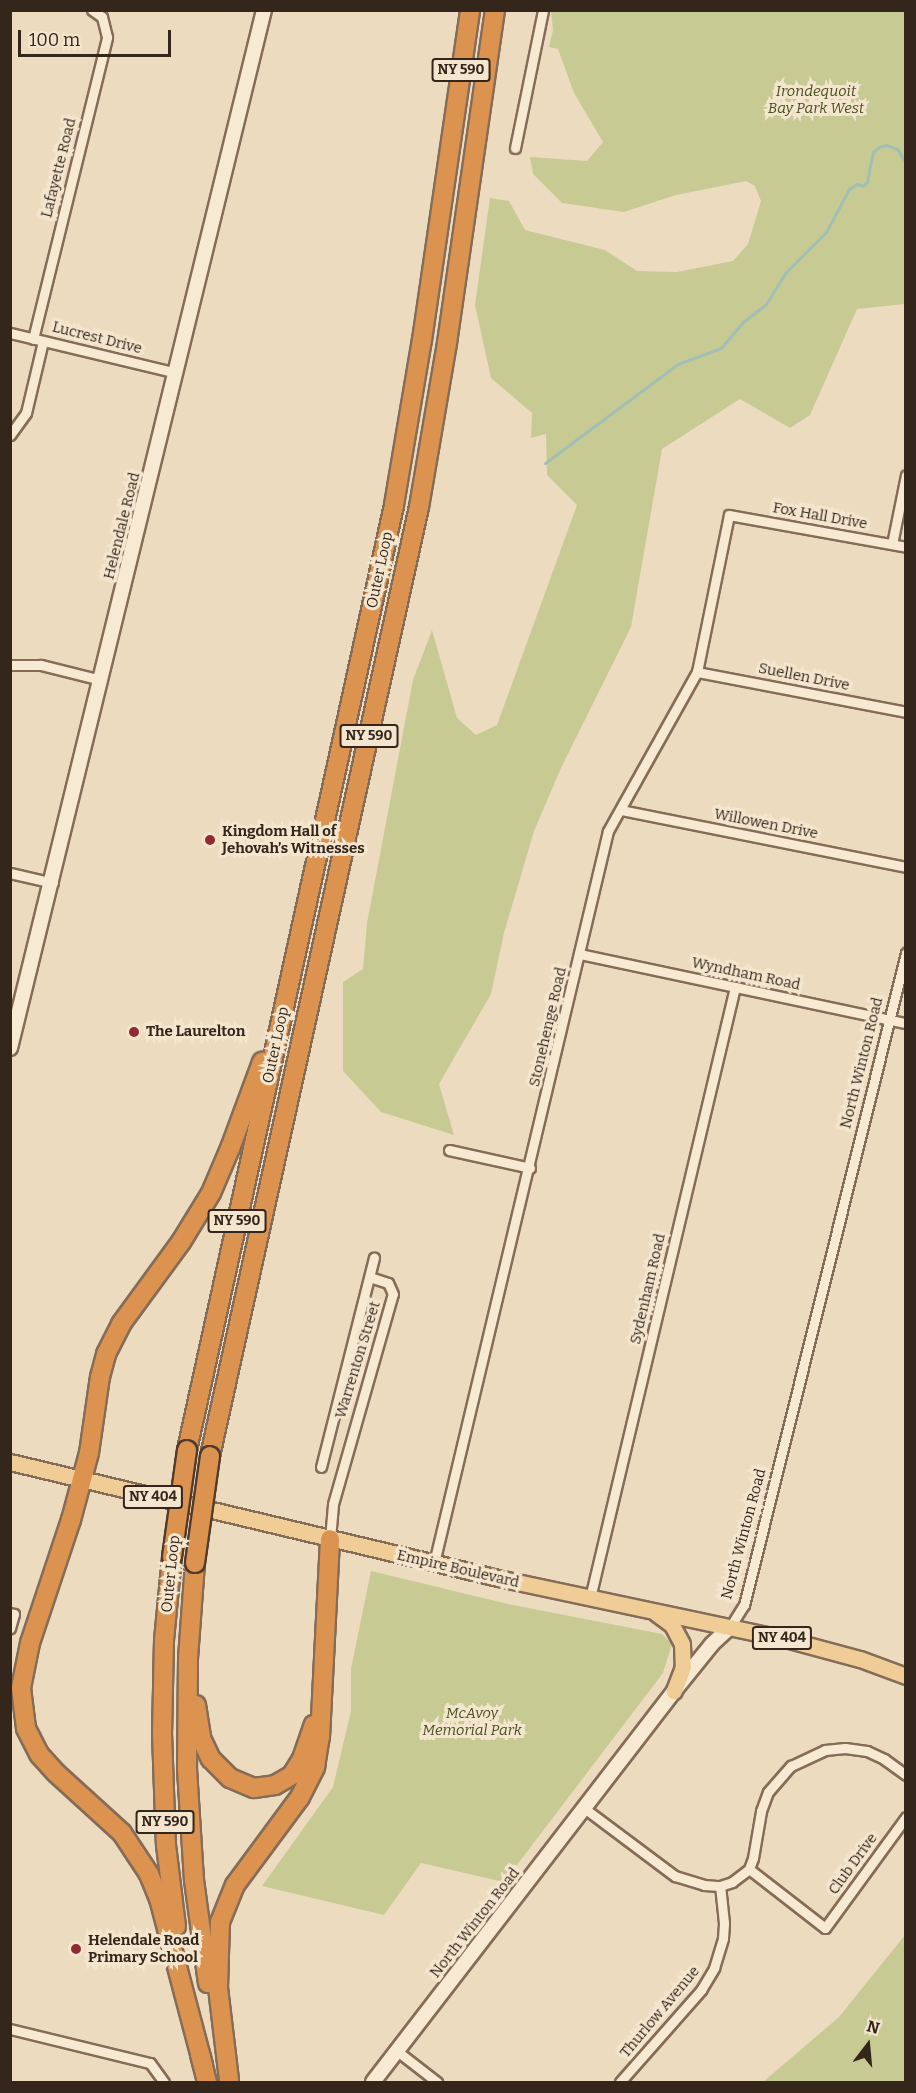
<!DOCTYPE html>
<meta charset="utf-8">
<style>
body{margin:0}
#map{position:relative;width:916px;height:2093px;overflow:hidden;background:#eddbbf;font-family:Bitter,serif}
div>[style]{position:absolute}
.green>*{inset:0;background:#c8ca94}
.stream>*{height:3px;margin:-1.5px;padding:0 1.5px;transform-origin:1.5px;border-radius:1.5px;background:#a2bfb4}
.roads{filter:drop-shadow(2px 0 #856c58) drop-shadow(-2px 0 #856c58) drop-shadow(0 2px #856c58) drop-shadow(0 -2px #856c58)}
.street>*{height:9px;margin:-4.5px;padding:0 4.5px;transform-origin:4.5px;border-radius:4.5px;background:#f8e9d2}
.secondary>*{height:14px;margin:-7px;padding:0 7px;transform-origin:7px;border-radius:7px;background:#f8e9d2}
.primary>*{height:15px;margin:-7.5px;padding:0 7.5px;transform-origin:7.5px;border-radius:7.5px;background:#f0cd96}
.highway>*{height:18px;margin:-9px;padding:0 9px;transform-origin:9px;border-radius:9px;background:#dc9350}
.bridges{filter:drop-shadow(2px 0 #523b2c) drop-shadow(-2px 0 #523b2c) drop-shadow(0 2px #523b2c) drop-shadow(0 -2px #523b2c)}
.highway-bridge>*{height:18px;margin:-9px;padding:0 9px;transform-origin:9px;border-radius:9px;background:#dc9350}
.dots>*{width:16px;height:16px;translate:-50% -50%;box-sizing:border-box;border:3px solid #f4e6ce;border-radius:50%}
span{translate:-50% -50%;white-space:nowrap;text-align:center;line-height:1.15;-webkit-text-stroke:6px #f4e6ce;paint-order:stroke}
.shield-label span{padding:2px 4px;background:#f4e6ce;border:2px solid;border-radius:4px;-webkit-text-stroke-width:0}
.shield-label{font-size:14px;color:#35261c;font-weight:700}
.park-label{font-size:15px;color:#495123;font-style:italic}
.street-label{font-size:15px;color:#35261c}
.poi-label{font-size:15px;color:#35261c;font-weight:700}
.left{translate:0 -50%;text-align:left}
.frame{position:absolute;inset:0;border:12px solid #35261c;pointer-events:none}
.north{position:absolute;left:838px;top:2015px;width:60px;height:60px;-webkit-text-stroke:4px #f4e6ce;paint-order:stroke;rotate:16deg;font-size:16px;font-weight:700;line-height:24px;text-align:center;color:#35261c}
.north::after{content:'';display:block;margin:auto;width:21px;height:27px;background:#35261c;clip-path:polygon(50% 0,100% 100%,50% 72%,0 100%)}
.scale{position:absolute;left:18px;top:30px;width:153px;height:27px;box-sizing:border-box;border:3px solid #35261c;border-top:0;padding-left:8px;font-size:18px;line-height:21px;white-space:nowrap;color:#35261c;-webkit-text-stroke:4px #f4e6ce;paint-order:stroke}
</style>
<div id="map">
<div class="green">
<i style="clip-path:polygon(551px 11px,905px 11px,905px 304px,857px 309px,810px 415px,790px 428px,740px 399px,662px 449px,631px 627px,561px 768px,534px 831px,504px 933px,491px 994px,439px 1084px,454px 1135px,381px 1112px,343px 1071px,343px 982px,363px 969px,367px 923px,413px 680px,432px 630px,457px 718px,476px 735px,497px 725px,577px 505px,547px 475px,546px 434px,531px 438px,532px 413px,491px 378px,475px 305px,490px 198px,509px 201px,525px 230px,605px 250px,637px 271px,677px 272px,733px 261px,748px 244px,761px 201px,755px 186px,746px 181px,676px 195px,624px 212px,562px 203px,533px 174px,530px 157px,587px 161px,603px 142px,574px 93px,558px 49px,549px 47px,553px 30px)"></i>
<i style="clip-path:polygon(371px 1571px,508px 1604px,662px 1634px,672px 1644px,663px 1673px,504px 1882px,421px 1863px,384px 1915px,262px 1886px,333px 1787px,351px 1711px,351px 1669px)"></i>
<i style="clip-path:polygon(905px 1935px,905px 2082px,763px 2082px,839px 2017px)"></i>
</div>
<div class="stream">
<i style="left:545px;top:463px;width:166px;rotate:-36.7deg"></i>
<i style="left:678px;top:364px;width:46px;rotate:-20.4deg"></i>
<i style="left:721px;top:348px;width:34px;rotate:-50deg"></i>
<i style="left:743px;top:322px;width:29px;rotate:-38deg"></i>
<i style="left:766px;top:304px;width:36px;rotate:-58deg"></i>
<i style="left:785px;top:273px;width:58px;rotate:-45deg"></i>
<i style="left:826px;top:232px;width:49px;rotate:-61.9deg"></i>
<i style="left:849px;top:189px;width:9px;rotate:-32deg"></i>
<i style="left:857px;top:184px;width:6px;rotate:18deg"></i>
<i style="left:863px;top:186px;width:6px;rotate:-45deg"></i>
<i style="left:867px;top:182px;width:31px;rotate:-79deg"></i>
<i style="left:873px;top:152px;width:8px;rotate:-40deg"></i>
<i style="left:879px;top:147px;width:7px;rotate:-16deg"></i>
<i style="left:886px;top:145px;width:12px;rotate:20deg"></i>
<i style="left:897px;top:149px;width:17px;rotate:57deg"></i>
</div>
<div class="roads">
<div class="street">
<i style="left:515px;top:148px;width:141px;rotate:-78.5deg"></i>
<i style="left:10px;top:333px;width:171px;rotate:13.5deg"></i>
<i style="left:33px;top:339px;width:311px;rotate:-76.2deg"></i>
<i style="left:107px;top:37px;width:21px;rotate:-104deg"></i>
<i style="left:102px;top:17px;width:12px;rotate:-145deg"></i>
<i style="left:10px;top:435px;width:27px;rotate:-54deg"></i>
<i style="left:26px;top:413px;width:74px;rotate:-76.7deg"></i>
<i style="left:892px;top:544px;width:70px;rotate:-78.5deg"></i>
<i style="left:10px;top:665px;width:31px"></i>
<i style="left:41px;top:665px;width:62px;rotate:14deg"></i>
<i style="left:697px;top:672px;width:213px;rotate:10.8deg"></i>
<i style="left:621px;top:810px;width:291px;rotate:11.3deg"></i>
<i style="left:10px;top:873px;width:44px;rotate:13.1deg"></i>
<i style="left:580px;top:954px;width:333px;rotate:12deg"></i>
<i style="left:449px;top:1150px;width:83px;rotate:12.5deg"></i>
<i style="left:321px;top:1467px;width:216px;rotate:-75.8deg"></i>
<i style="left:330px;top:1539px;width:35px;rotate:-85deg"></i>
<i style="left:333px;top:1504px;width:218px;rotate:-74.1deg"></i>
<i style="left:393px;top:1294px;width:12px;rotate:-114deg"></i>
<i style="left:388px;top:1283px;width:19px;rotate:-162deg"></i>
<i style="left:434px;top:1563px;width:752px;rotate:-76.63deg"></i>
<i style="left:608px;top:831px;width:182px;rotate:-60.8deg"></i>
<i style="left:697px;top:672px;width:160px;rotate:-78.5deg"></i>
<i style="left:729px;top:515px;width:180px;rotate:10.2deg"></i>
<i style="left:590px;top:1598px;width:628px;rotate:-76.65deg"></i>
<i style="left:10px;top:1613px;width:4px;rotate:14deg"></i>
<i style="left:14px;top:1614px;width:15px;rotate:106deg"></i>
<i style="left:730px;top:1627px;width:26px;rotate:-58deg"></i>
<i style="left:744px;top:1605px;width:672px;rotate:-76.05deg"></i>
<i style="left:584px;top:1808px;width:114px;rotate:36.8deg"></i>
<i style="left:675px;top:1876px;width:30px;rotate:17deg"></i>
<i style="left:704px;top:1885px;width:16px;rotate:4deg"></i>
<i style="left:720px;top:1886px;width:13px;rotate:-18deg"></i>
<i style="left:732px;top:1882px;width:21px;rotate:-37deg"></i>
<i style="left:749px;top:1869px;width:12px;rotate:-70deg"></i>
<i style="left:753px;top:1858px;width:48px;rotate:-80.3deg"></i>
<i style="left:761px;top:1811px;width:20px;rotate:-70deg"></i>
<i style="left:768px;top:1792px;width:35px;rotate:-49deg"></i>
<i style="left:791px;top:1766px;width:38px;rotate:-25deg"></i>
<i style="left:825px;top:1750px;width:20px;rotate:-6deg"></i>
<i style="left:845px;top:1748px;width:22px;rotate:8deg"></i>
<i style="left:867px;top:1751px;width:19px;rotate:25deg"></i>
<i style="left:884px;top:1759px;width:27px;rotate:36deg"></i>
<i style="left:749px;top:1869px;width:96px;rotate:37.8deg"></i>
<i style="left:825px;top:1928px;width:137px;rotate:-53.9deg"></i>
<i style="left:10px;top:2029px;width:144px;rotate:13.7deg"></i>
<i style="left:150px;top:2063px;width:24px;rotate:54deg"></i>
<i style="left:397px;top:2051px;width:51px;rotate:37.8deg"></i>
<i style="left:620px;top:2082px;width:123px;rotate:-48.6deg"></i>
<i style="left:701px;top:1990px;width:26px;rotate:-59deg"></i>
<i style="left:714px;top:1968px;width:31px;rotate:-73deg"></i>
<i style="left:723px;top:1938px;width:15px;rotate:-86deg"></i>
<i style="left:724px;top:1923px;width:37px;rotate:-96deg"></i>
</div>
<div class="secondary">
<i style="left:10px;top:1048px;width:1069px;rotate:-76.25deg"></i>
<i style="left:373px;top:2082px;width:493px;rotate:-52.4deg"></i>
<i style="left:674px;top:1691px;width:60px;rotate:-51deg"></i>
<i style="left:712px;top:1644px;width:25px;rotate:-43deg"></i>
</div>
<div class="primary">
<i style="left:10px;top:1462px;width:502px;rotate:13.37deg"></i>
<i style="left:498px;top:1578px;width:298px;rotate:12deg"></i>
<i style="left:789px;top:1640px;width:73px;rotate:15deg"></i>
<i style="left:860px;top:1659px;width:49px;rotate:20.3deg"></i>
<i style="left:657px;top:1614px;width:19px;rotate:36deg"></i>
<i style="left:672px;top:1625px;width:21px;rotate:62deg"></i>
<i style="left:682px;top:1644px;width:23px;rotate:88deg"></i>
<i style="left:683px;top:1667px;width:26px;rotate:111deg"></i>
</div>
<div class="highway">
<i style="left:187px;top:1450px;width:967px;rotate:-77.64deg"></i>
<i style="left:394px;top:505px;width:167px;rotate:-80.4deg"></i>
<i style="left:422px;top:340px;width:333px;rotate:-81.7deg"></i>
<i style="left:210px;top:1456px;width:972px;rotate:-77.58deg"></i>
<i style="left:419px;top:507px;width:166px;rotate:-80.3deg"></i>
<i style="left:447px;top:343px;width:336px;rotate:-81.8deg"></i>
<i style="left:172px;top:1557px;width:83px;rotate:95.5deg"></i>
<i style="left:164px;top:1640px;width:93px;rotate:91.2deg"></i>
<i style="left:162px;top:1733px;width:112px;rotate:88deg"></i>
<i style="left:166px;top:1845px;width:82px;rotate:83deg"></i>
<i style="left:195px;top:1563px;width:96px;rotate:94.2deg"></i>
<i style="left:188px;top:1659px;width:110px;rotate:90.5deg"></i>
<i style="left:187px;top:1769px;width:111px;rotate:86.4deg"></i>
<i style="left:194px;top:1880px;width:104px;rotate:82.3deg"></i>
<i style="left:196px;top:1705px;width:33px;rotate:81deg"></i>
<i style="left:201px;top:1738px;width:23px;rotate:65deg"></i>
<i style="left:211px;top:1759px;width:27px;rotate:45deg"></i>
<i style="left:230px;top:1778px;width:26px;rotate:23deg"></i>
<i style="left:254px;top:1788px;width:21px;rotate:-8deg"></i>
<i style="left:275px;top:1785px;width:20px;rotate:-30deg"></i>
<i style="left:292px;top:1775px;width:19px;rotate:-58deg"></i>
<i style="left:302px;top:1759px;width:36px;rotate:-71deg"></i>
<i style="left:200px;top:2054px;width:29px;rotate:76deg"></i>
<i style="left:203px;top:2065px;width:172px;rotate:-104.8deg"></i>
<i style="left:159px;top:1899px;width:27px;rotate:-112deg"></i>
<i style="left:149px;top:1874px;width:49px;rotate:-123.4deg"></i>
<i style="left:122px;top:1833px;width:89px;rotate:-137.7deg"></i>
<i style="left:56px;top:1773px;width:25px;rotate:-132deg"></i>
<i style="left:39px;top:1754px;width:29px;rotate:-117deg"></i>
<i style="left:26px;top:1728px;width:40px;rotate:-97.1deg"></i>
<i style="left:21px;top:1688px;width:46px;rotate:-78.7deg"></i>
<i style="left:30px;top:1643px;width:130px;rotate:-71.6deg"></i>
<i style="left:71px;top:1520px;width:69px;rotate:-75deg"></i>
<i style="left:89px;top:1453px;width:77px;rotate:-81.8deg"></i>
<i style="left:100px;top:1377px;width:24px;rotate:-75deg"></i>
<i style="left:106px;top:1354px;width:34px;rotate:-63deg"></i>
<i style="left:121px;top:1324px;width:102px;rotate:-53.8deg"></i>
<i style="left:181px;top:1242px;width:57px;rotate:-58.5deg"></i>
<i style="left:211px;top:1193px;width:51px;rotate:-66.9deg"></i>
<i style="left:231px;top:1146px;width:90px;rotate:-69.7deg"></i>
<i style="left:229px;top:2080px;width:93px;rotate:-96.8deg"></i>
<i style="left:218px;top:1988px;width:66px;rotate:-88.3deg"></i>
<i style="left:220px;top:1922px;width:40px;rotate:-68deg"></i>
<i style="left:235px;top:1885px;width:109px;rotate:-53.5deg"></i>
<i style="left:300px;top:1797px;width:34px;rotate:-63deg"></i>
<i style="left:315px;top:1767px;width:30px;rotate:-81deg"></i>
<i style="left:320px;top:1737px;width:198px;rotate:-87.1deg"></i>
</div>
</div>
<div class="bridges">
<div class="highway-bridge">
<i style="left:172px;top:1557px;width:108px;rotate:-82deg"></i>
<i style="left:195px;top:1563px;width:108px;rotate:-82deg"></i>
</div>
</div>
<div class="dots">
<i style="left:210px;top:840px;background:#932933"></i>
<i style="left:134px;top:1032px;background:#932933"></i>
<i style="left:76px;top:1949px;background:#932933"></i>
</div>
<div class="shield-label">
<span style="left:461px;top:70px">NY 590</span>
<span style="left:369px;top:736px">NY 590</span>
<span style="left:237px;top:1221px">NY 590</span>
<span style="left:153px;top:1497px">NY 404</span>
<span style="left:782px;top:1638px">NY 404</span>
<span style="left:165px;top:1822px">NY 590</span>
</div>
<div class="park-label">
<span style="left:816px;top:100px">Irondequoit<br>Bay Park West</span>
<span style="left:472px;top:1722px">McAvoy<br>Memorial Park</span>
</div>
<div class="street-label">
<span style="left:59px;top:168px;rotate:-76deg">Lafayette Road</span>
<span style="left:97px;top:338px;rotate:14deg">Lucrest Drive</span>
<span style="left:820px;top:516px;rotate:10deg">Fox Hall Drive</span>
<span style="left:122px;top:526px;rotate:-76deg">Helendale Road</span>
<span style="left:380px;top:570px;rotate:-78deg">Outer Loop</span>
<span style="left:804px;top:677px;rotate:11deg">Suellen Drive</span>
<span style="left:766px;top:824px;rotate:11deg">Willowen Drive</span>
<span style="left:746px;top:974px;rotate:12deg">Wyndham Road</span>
<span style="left:548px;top:1027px;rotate:-77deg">Stonehenge Road</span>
<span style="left:276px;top:1045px;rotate:-78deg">Outer Loop</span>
<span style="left:862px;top:1063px;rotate:-76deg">North Winton Road</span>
<span style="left:648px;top:1289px;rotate:-77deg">Sydenham Road</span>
<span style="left:358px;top:1360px;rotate:-73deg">Warrenton Street</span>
<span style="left:744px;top:1534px;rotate:-75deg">North Winton Road</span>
<span style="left:458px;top:1569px;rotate:13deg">Empire Boulevard</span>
<span style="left:171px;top:1574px;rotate:-84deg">Outer Loop</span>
<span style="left:853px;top:1864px;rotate:-54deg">Club Drive</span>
<span style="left:475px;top:1923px;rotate:-52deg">North Winton Road</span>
<span style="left:660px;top:2012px;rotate:-50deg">Thurlow Avenue</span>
</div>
<div class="poi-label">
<span class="left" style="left:222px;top:840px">Kingdom Hall of<br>Jehovah’s Witnesses</span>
<span class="left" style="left:146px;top:1032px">The Laurelton</span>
<span class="left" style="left:88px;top:1949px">Helendale Road<br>Primary School</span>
</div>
<div class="frame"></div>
<div class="north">N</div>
<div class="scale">100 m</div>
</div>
